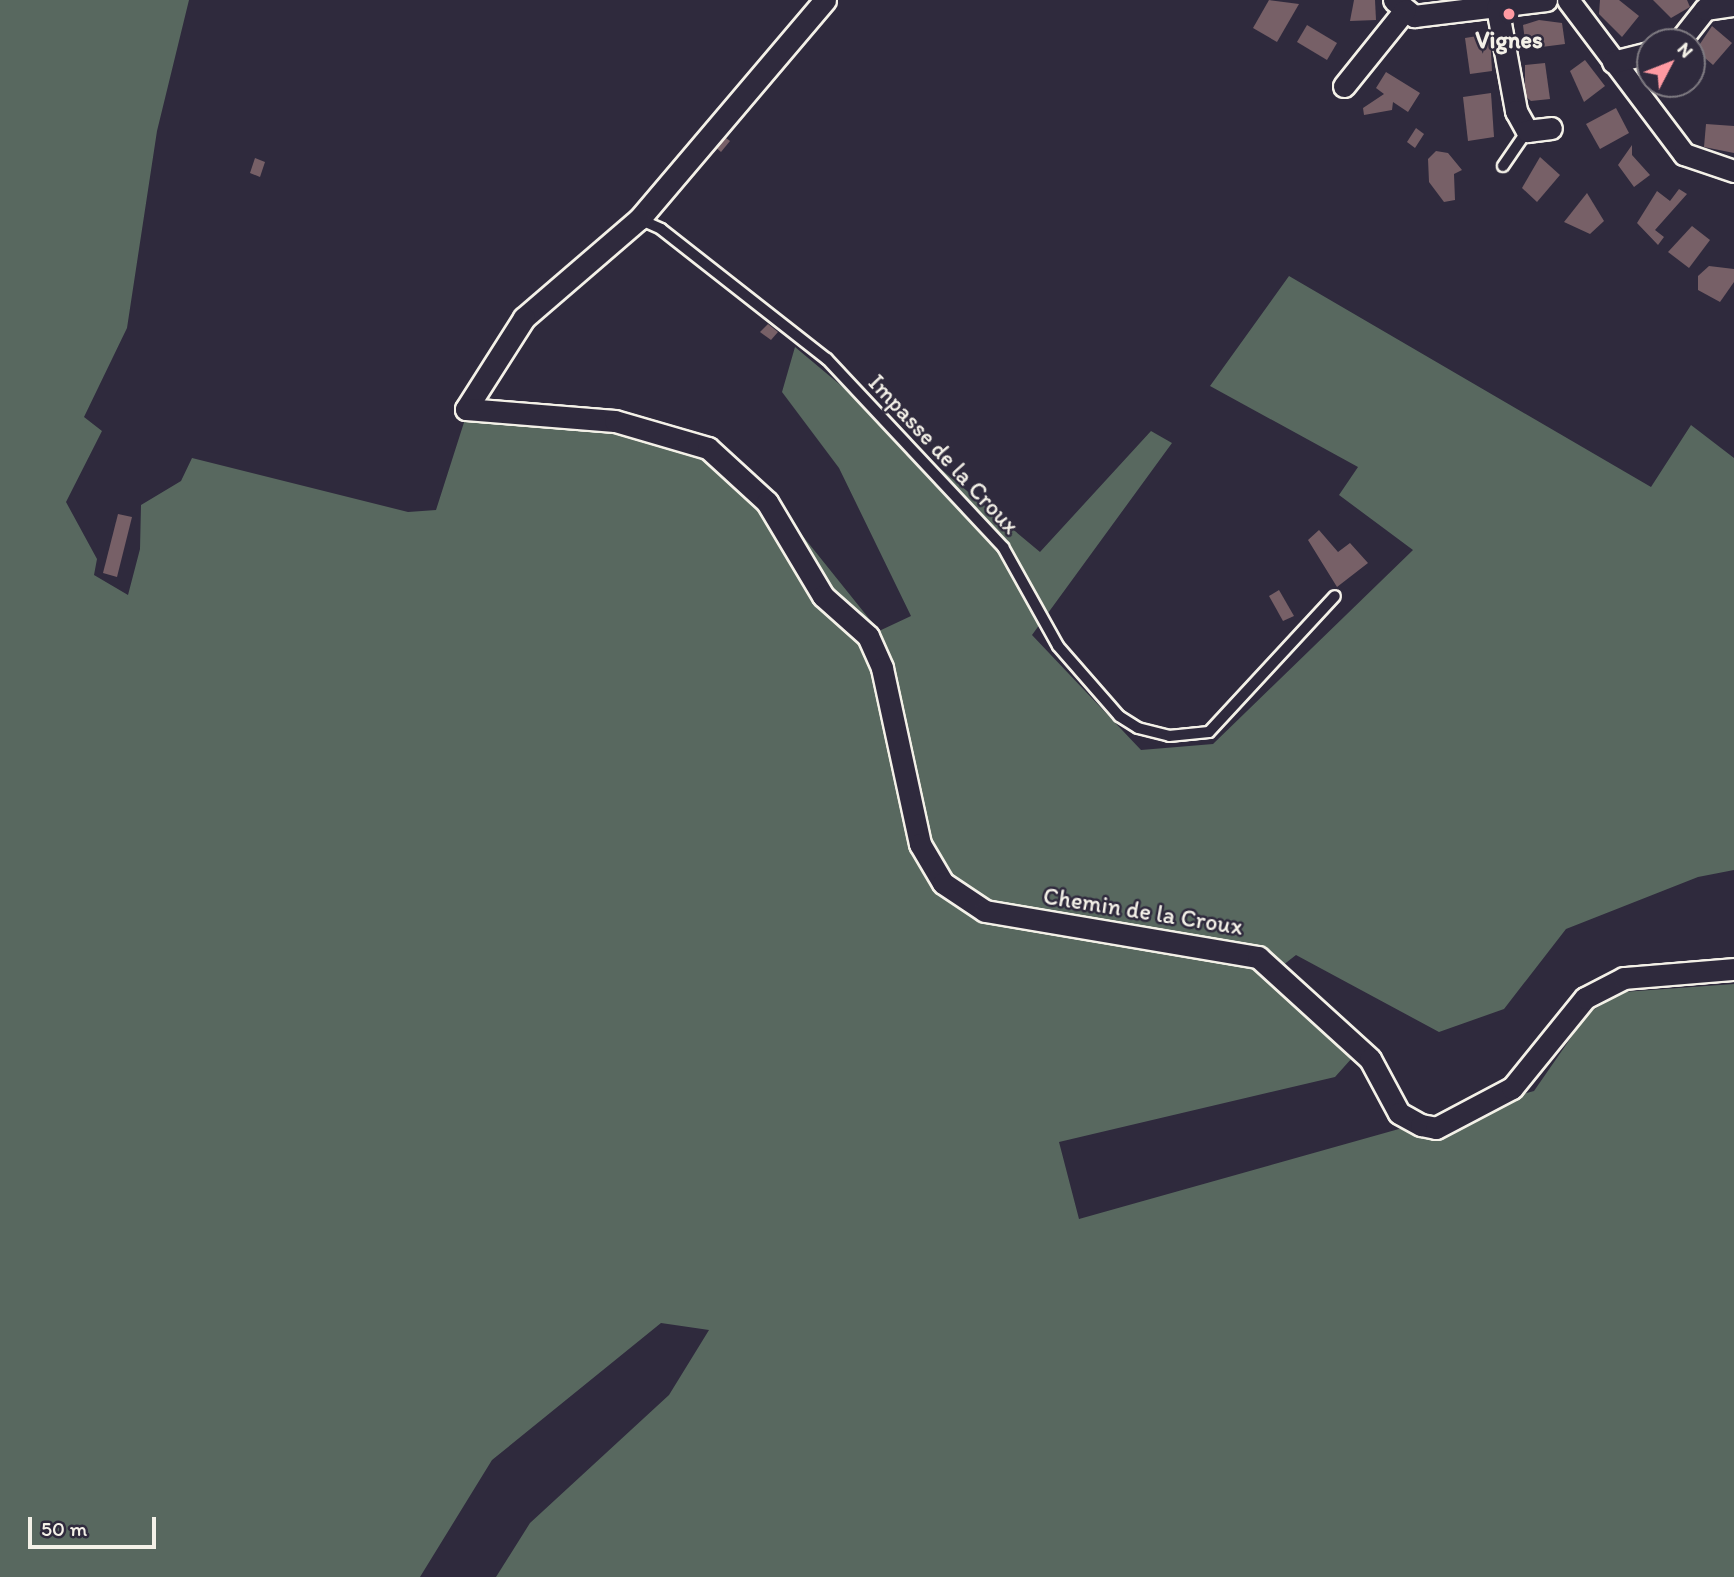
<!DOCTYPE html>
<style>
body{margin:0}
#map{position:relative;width:1734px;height:1577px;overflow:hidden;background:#2f2a3d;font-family:Itim,sans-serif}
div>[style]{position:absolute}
.green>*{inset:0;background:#58685f}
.building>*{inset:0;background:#776067}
.roads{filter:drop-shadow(2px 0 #f4f1e8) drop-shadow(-2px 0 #f4f1e8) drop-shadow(0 2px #f4f1e8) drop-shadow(0 -2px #f4f1e8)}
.lane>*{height:10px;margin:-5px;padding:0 5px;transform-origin:5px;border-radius:5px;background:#2f2a3d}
.street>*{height:21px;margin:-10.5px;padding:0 10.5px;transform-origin:10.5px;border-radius:10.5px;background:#2f2a3d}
.dots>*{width:19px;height:19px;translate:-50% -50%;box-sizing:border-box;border:4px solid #2f2a3d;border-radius:50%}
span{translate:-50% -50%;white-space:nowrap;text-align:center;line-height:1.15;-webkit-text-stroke:5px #2f2a3d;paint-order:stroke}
.poi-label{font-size:24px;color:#f4f1e8;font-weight:700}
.street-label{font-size:24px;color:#f4f1e8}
.north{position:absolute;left:1636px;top:28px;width:70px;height:70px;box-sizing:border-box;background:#2f2a3d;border:2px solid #7e7a81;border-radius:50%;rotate:48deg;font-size:19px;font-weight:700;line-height:28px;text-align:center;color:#f4f1e8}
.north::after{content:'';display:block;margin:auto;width:24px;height:32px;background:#ff9aa2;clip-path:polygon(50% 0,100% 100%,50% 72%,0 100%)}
.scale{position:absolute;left:28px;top:1517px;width:128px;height:32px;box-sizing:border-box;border:4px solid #f4f1e8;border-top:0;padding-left:9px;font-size:21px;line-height:24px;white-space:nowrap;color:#f4f1e8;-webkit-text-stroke:5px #2f2a3d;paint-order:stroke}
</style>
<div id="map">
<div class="green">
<i style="clip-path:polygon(0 0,189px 0,157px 131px,127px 328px,84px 417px,102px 431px,66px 502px,97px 559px,94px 575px,128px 595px,140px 549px,141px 505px,181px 481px,192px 458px,408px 512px,436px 510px,467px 413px,654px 433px,753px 474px,879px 631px,911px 616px,839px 468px,782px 392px,795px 347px,1040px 552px,1151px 431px,1172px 443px,1032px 635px,1141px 750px,1213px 744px,1413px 550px,1339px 495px,1358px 467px,1210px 386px,1289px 276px,1651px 487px,1691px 425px,1734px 458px,1734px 870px,1698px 877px,1566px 929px,1504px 1009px,1439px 1032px,1296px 955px,1265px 979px,1352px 1058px,1335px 1077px,1059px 1142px,1079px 1219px,1534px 1091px,1588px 1013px,1623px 992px,1734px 984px,1734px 1577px,496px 1577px,530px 1523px,669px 1395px,709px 1330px,661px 1323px,492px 1460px,420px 1577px,0 1577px)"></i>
</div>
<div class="building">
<i style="clip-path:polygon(1269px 0,1299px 4px,1277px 42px,1253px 28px)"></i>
<i style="clip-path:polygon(1354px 0,1375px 0,1376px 20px,1350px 21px)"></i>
<i style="clip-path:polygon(1600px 0,1619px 0,1639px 16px,1622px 37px,1599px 14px)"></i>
<i style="clip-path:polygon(1653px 0,1687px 0,1690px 7px,1671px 18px)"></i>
<i style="clip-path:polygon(1539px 20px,1562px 23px,1565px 44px,1526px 49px,1523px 25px)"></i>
<i style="clip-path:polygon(1307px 25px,1337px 43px,1327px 60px,1297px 42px)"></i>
<i style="clip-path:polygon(1712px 26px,1732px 43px,1713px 65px,1696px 50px)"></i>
<i style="clip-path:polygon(1490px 34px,1492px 71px,1470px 74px,1465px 38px)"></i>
<i style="clip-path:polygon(1585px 60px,1605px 86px,1584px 102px,1570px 71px)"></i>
<i style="clip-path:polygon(1545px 63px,1550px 99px,1531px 101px,1525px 96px,1525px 65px)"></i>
<i style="clip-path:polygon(1386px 72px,1420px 93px,1408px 112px,1393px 102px,1392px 110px,1364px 115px,1363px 108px,1384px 94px,1376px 88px)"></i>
<i style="clip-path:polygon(1491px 93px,1494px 137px,1468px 141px,1463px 97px)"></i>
<i style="clip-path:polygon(1616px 108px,1629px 133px,1600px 149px,1586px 124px)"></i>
<i style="clip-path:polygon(1706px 124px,1734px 126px,1734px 153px,1704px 147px)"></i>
<i style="clip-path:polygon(1416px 128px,1424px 134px,1415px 148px,1407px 142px)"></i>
<i style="clip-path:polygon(722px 135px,730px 141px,721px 152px,713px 145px)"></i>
<i style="clip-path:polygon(1632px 145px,1632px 155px,1650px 175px,1634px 187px,1618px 165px)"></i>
<i style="clip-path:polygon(1436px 151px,1448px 153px,1462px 170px,1454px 174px,1455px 200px,1444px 202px,1429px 182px,1428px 159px)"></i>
<i style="clip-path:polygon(1540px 157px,1560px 175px,1537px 202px,1522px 188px)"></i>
<i style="clip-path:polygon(255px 158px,265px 162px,260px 177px,250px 173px)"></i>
<i style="clip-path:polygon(1679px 189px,1687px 194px,1655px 230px,1664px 237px,1658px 245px,1637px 223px,1657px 191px,1670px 201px)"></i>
<i style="clip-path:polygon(1587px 193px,1604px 221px,1590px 234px,1564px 222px)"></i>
<i style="clip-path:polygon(1692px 226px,1710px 240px,1689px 268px,1668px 252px)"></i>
<i style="clip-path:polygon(1709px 266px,1734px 269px,1734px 282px,1720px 302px,1698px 290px,1698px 276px)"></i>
<i style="clip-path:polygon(768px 324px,778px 332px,771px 340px,760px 332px)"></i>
<i style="clip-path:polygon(118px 514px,132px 517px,117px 577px,103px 573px)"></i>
<i style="clip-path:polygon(1319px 530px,1338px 552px,1350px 543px,1368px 563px,1337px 587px,1308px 540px)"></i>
<i style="clip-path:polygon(1279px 590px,1294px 616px,1283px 621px,1269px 596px)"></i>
</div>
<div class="roads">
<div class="lane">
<i style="left:1503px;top:166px;width:42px;rotate:-55.6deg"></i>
<i style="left:639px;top:219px;width:24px;rotate:24deg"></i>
<i style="left:661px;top:229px;width:211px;rotate:38.1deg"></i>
<i style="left:827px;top:359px;width:258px;rotate:46.9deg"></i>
<i style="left:1003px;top:547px;width:113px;rotate:60.9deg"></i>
<i style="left:1058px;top:646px;width:93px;rotate:48.9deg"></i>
<i style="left:1119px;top:716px;width:22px;rotate:32deg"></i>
<i style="left:1138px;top:728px;width:32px;rotate:14deg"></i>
<i style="left:1169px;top:736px;width:40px;rotate:-5.7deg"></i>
<i style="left:1209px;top:732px;width:185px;rotate:-47.2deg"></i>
</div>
<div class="street">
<i style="left:825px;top:0;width:287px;rotate:130.3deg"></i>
<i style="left:639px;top:219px;width:152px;rotate:139.3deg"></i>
<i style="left:524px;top:318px;width:108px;rotate:122.5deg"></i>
<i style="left:466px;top:409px;width:149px;rotate:4.6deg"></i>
<i style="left:615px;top:421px;width:97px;rotate:16.2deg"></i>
<i style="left:708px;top:448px;width:80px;rotate:42.5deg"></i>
<i style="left:767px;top:502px;width:109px;rotate:59.2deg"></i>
<i style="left:823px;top:596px;width:60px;rotate:41.6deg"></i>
<i style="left:868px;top:636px;width:35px;rotate:66deg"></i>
<i style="left:882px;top:668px;width:180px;rotate:77.8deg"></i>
<i style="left:920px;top:844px;width:45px;rotate:59.5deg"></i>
<i style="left:943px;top:883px;width:50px;rotate:33.7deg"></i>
<i style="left:985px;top:911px;width:277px;rotate:9.6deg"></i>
<i style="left:1258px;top:957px;width:151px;rotate:42.3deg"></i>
<i style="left:1370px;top:1059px;width:61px;rotate:61.8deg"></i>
<i style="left:1399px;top:1113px;width:25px;rotate:29deg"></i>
<i style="left:1421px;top:1125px;width:15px;rotate:11deg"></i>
<i style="left:1436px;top:1128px;width:86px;rotate:-27.8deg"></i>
<i style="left:1512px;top:1088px;width:116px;rotate:-51deg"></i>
<i style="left:1585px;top:998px;width:44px;rotate:-27.1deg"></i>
<i style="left:1624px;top:978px;width:110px;rotate:-4.7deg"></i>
<i style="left:1394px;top:0;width:26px;rotate:39deg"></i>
<i style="left:1414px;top:16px;width:133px;rotate:-6.9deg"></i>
<i style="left:1568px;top:0;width:193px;rotate:53deg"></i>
<i style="left:1684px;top:154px;width:53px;rotate:18.8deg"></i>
<i style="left:1497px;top:7px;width:106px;rotate:79.6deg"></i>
<i style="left:1516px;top:111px;width:23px;rotate:61deg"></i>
<i style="left:1527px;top:131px;width:24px;rotate:-7deg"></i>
<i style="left:1679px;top:42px;width:42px;rotate:-51.8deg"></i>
<i style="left:1705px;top:9px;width:29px;rotate:-8deg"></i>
<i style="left:1613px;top:62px;width:38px;rotate:-14deg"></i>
<i style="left:1344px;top:86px;width:97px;rotate:-51.2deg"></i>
</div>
</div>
<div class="dots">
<i style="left:1509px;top:14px;background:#ff9aa2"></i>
</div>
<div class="poi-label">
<span style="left:1509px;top:40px">Vignes</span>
</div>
<div class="street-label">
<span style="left:944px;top:454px;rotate:47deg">Impasse de la Croux</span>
<span style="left:1143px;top:911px;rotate:9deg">Chemin de la Croux</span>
</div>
<div class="north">N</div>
<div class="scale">50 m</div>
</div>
